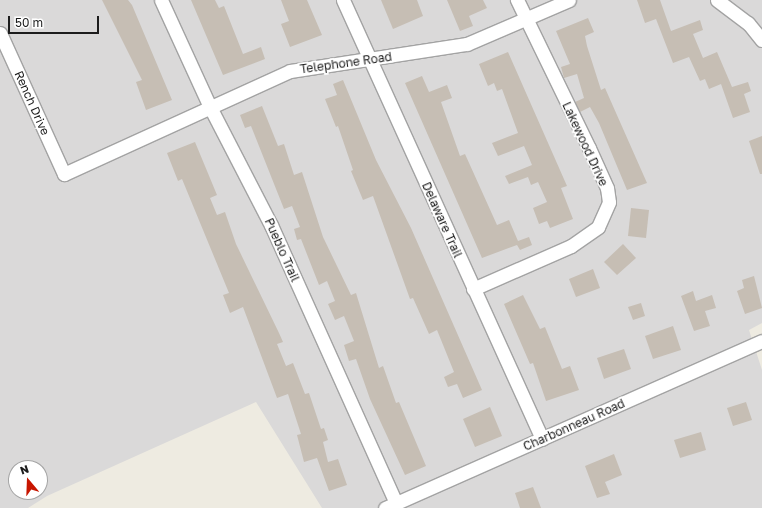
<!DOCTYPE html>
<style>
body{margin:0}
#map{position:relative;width:762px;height:508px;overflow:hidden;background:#eeebe1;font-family:"Golos Text",sans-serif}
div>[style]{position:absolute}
.residential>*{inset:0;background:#dad9d9}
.building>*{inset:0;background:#c6beb4}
.roads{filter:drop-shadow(1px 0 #a3a3a3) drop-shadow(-1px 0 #a3a3a3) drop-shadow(0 1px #a3a3a3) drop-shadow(0 -1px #a3a3a3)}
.minor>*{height:13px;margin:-6.5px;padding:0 6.5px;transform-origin:6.5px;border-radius:6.5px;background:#fff}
span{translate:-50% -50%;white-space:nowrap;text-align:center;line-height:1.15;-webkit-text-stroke:3.5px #fff;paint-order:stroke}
.street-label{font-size:12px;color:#1c1c1c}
.north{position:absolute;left:8px;top:460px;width:40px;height:40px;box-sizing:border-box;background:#fff;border:1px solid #a4a4a4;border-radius:50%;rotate:341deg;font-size:11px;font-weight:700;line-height:16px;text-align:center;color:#1c1c1c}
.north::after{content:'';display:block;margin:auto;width:14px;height:18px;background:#c81600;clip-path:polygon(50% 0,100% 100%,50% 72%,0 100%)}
.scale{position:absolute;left:8px;top:16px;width:91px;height:18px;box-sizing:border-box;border:2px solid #1c1c1c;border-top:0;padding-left:5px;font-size:12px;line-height:14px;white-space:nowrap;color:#1c1c1c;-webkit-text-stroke:3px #fff;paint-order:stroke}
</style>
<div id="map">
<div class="residential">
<i style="clip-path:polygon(evenodd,0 0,762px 0,762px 323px,749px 330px,762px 370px,762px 508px,322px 508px,256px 402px,47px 496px,28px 508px,0 508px,0 0,16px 468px,40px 468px,40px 492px,16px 492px,16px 468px)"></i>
</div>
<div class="building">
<i style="clip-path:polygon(102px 0,128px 0,132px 5px,172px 100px,146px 110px,136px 82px,142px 80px)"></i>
<i style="clip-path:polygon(191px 0,215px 0,219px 8px,224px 6px,243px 54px,261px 47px,265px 59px,223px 75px)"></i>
<i style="clip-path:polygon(281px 0,307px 0,322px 35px,290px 47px,281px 24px,289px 21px)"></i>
<i style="clip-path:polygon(381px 0,417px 0,423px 16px,393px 29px)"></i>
<i style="clip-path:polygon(447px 0,483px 0,487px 8px,469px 16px,473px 26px,460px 31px)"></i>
<i style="clip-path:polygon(637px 0,660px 0,671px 31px,700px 20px,703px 30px,693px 34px,703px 58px,717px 52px,732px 87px,748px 82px,751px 91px,744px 94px,750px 112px,733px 118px,721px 84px,709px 89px,705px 79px,700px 81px,689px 57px,673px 63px,656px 19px,645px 23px)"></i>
<i style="clip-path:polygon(588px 18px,594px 32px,585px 36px,587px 46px,601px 90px,605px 88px,647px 183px,627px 190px,599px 123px,590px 107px,580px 112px,575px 102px,584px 98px,577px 74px,564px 78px,561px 67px,570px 64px,556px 31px)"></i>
<i style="clip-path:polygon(508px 52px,567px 186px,561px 188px,573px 219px,550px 228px,547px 221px,539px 224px,533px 208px,547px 202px,538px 182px,531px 185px,528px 177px,509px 184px,505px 176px,532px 165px,524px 146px,498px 156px,492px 143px,518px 133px,502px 89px,497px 91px,494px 83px,488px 86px,479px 64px)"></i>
<i style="clip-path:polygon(422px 76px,429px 92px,447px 85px,452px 98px,441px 102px,460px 156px,465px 154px,497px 225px,509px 220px,518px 241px,529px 237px,532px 245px,520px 250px,517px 245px,482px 258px,405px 83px)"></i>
<i style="clip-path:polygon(343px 80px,376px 160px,411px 228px,482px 390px,463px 398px,457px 384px,448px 387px,444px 377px,454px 372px,437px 330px,429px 334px,413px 298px,410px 299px,373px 196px,363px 200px,351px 171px,353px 170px,338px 126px,336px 127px,325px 99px,337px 95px,333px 84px)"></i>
<i style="clip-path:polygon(262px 106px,278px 146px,284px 144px,294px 175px,302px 172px,323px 237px,351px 295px,356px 293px,379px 368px,383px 366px,396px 403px,399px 402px,426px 466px,405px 475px,370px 399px,356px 359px,349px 361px,344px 345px,354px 341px,344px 316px,335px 320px,328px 304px,335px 301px,327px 281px,319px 285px,301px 239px,297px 240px,294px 229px,300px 227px,292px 206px,284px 209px,251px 126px,245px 128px,240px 115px)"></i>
<i style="clip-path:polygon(762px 136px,762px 174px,760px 174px,749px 141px)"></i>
<i style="clip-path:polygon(195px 142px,217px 195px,210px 198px,217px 215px,225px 212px,236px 244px,279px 333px,283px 342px,277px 344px,286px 366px,293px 363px,305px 394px,309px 393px,321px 429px,324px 428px,328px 440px,323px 442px,328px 462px,338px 459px,347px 485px,329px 491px,317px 458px,304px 462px,297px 435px,301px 434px,288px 394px,277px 398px,243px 307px,230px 313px,223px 295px,229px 293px,182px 179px,178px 181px,167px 153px)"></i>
<i style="clip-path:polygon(631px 208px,649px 210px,646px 238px,628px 236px)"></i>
<i style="clip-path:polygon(623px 244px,636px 258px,617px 275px,604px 262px)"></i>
<i style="clip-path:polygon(593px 269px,600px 288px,576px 297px,569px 279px)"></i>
<i style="clip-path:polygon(754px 276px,762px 308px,745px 314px,737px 291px,744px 288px,742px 280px)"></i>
<i style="clip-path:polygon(693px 291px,696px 301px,712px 295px,716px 308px,705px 311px,710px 326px,694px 331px,681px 296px)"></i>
<i style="clip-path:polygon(523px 295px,540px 329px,545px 327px,562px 369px,570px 366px,579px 390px,546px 401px,533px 363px,530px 364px,504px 304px)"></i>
<i style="clip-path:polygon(641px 303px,645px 316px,633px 320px,628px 307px)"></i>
<i style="clip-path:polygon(673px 326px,681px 350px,653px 359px,645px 336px)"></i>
<i style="clip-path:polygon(624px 349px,631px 369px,604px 379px,597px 358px)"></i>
<i style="clip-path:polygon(746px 402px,752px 420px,733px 426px,727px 408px)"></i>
<i style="clip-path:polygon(490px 407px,502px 436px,475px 447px,463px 419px)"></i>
<i style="clip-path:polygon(701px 432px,706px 450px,680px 458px,674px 440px)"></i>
<i style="clip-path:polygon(614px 454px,622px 475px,605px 482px,610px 494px,597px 498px,585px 466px)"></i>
<i style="clip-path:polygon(533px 487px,541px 508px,520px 508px,515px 493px)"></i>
</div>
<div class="roads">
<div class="minor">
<i style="left:161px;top:0;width:115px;rotate:65.4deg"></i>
<i style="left:209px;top:105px;width:135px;rotate:62.7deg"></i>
<i style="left:271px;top:225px;width:305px;rotate:65.8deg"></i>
<i style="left:343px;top:0;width:482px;rotate:65.6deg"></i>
<i style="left:717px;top:0;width:39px;rotate:37deg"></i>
<i style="left:748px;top:23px;width:22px;rotate:51deg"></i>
<i style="left:0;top:33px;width:155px;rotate:65.6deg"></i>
<i style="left:64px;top:174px;width:248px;rotate:-24.5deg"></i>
<i style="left:290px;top:71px;width:179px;rotate:-8.7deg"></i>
<i style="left:467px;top:44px;width:111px;rotate:-23.3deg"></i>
<i style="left:473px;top:289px;width:107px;rotate:-23.7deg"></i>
<i style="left:571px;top:246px;width:33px;rotate:-35deg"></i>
<i style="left:598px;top:227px;width:27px;rotate:-66deg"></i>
<i style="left:609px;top:202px;width:14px;rotate:-98deg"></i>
<i style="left:607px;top:188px;width:44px;rotate:-114.2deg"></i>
<i style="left:589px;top:148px;width:165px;rotate:-115.9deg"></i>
<i style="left:385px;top:508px;width:412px;rotate:-23.9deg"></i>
</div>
</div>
<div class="street-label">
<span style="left:346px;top:63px;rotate:-8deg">Telephone Road</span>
<span style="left:32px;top:103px;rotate:66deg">Rench Drive</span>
<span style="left:585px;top:144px;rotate:65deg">Lakewood Drive</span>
<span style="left:442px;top:220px;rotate:66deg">Delaware Trail</span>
<span style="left:282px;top:250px;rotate:66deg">Pueblo Trail</span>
<span style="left:574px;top:425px;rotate:-24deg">Charbonneau Road</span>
</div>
<div class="north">N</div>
<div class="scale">50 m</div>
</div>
